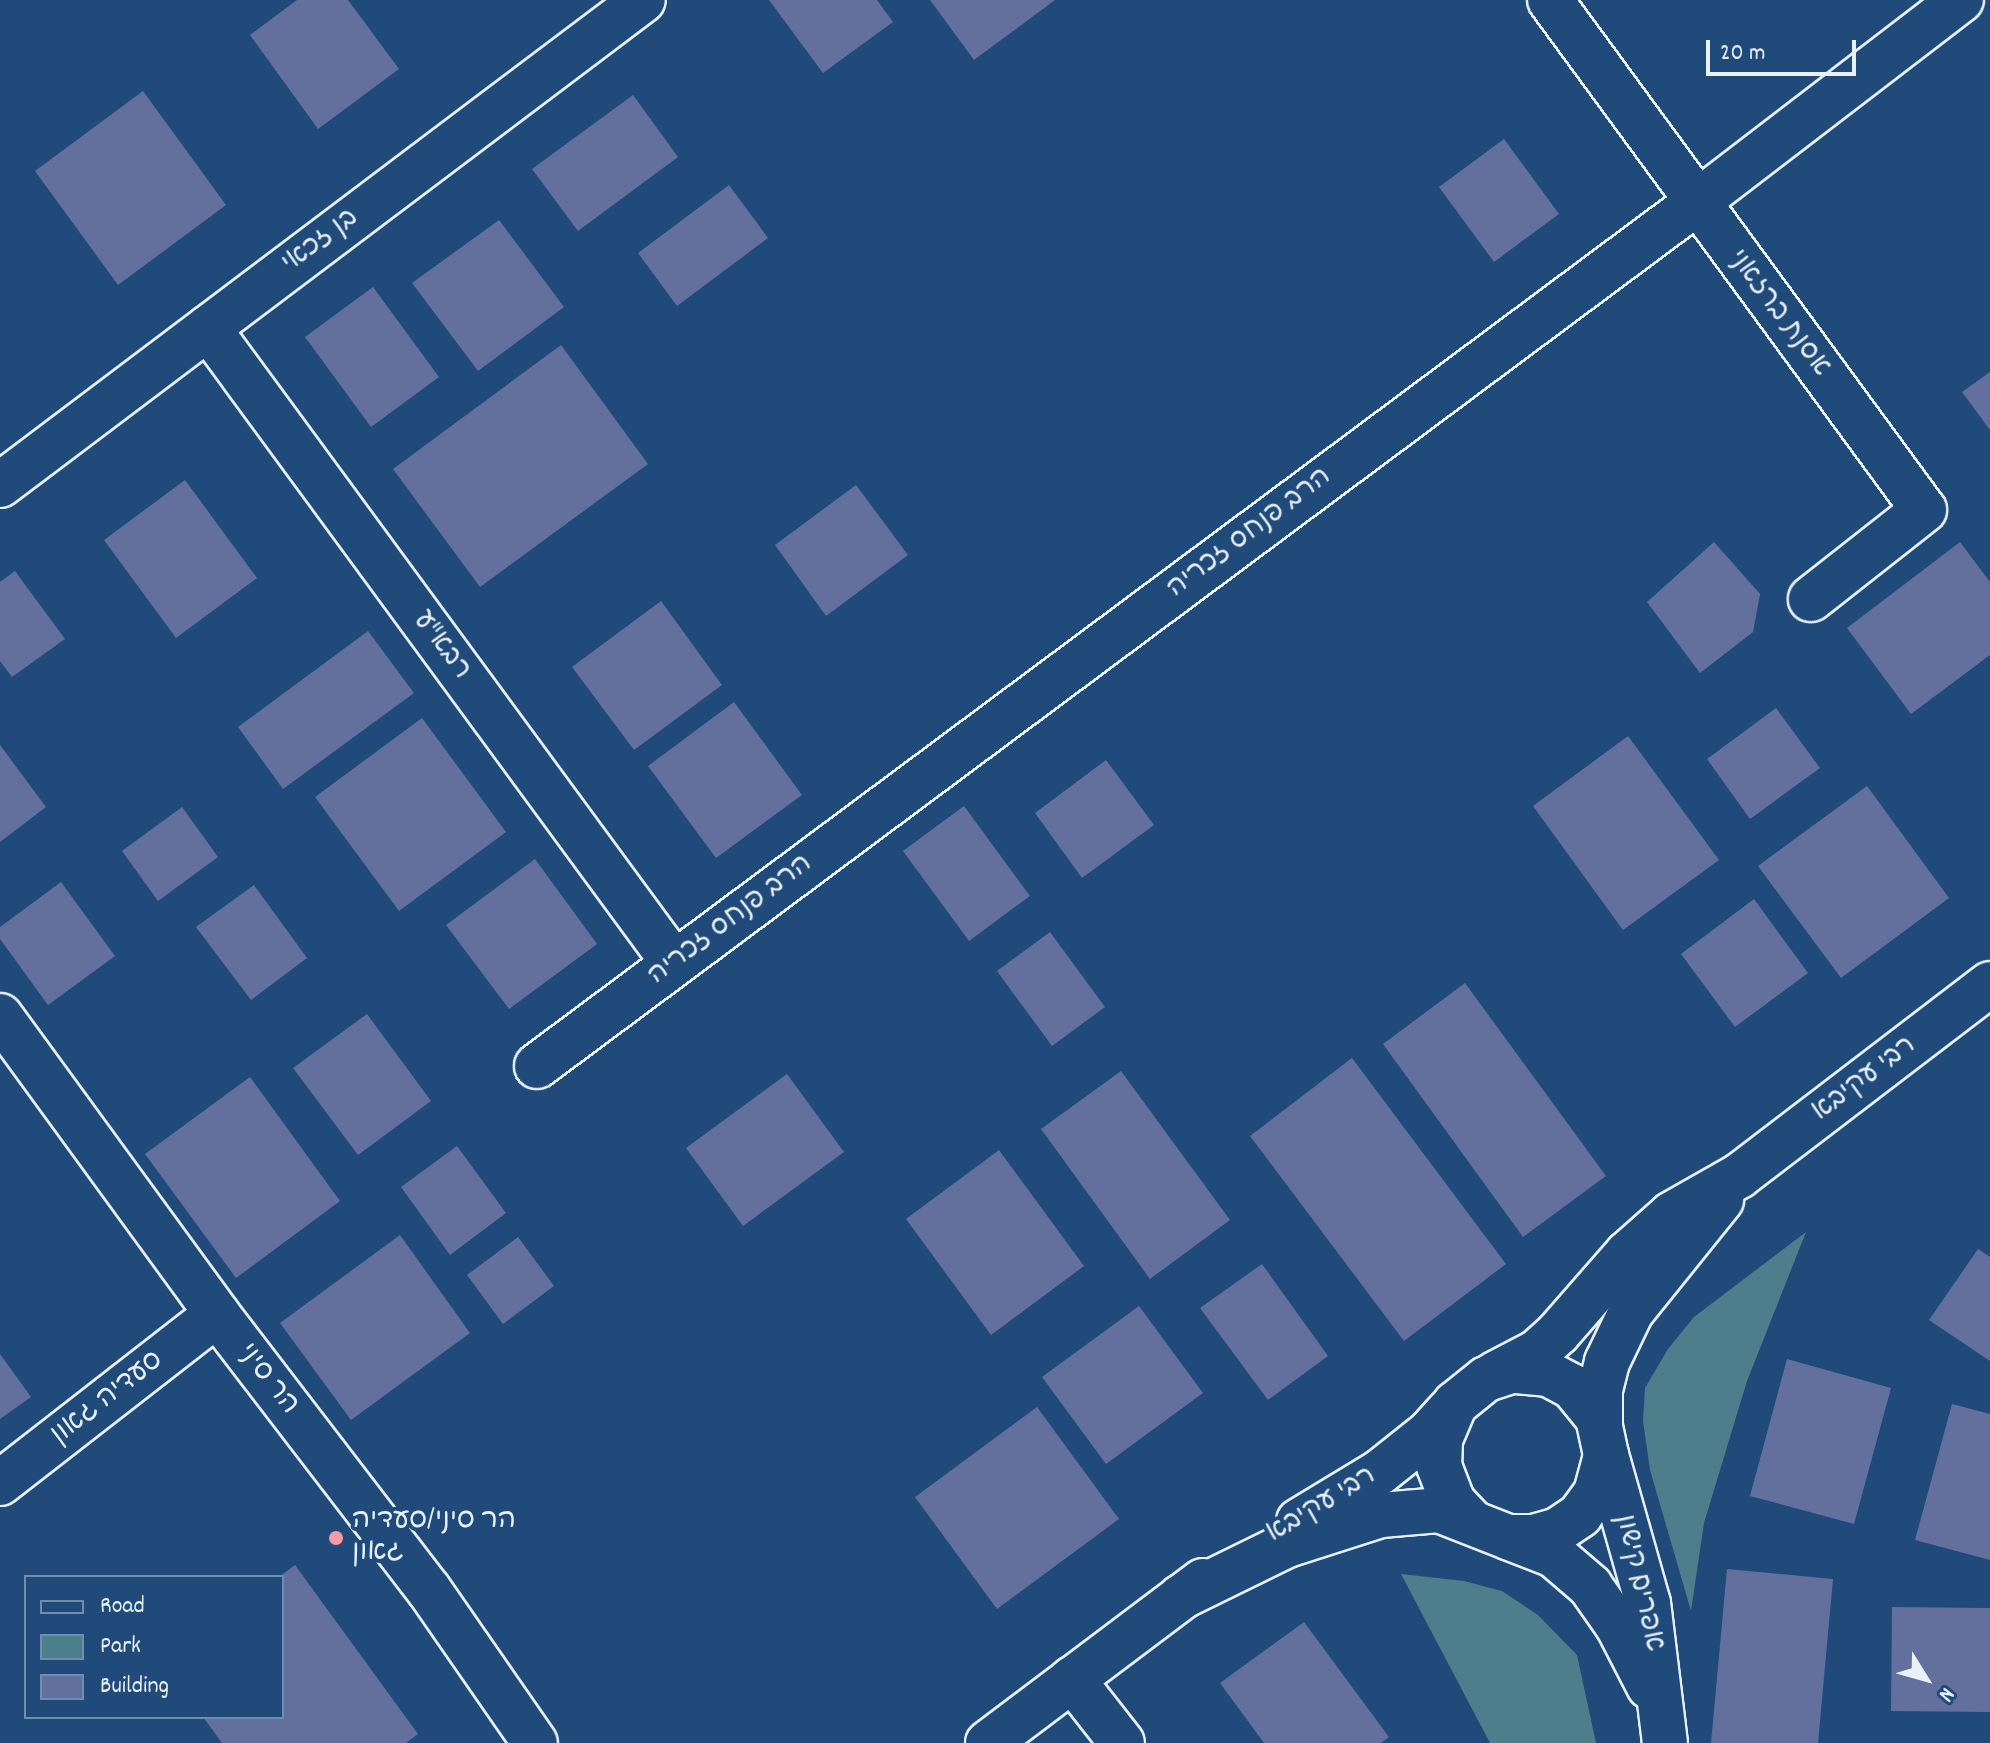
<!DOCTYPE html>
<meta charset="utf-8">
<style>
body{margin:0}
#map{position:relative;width:1990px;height:1743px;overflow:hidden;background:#1f4a7a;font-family:Dekko,"Playpen Sans Hebrew",sans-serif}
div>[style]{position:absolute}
.green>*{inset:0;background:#4c7f8b}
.building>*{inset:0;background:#63709e}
.roads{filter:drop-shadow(2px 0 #e8f1f8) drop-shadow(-2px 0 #e8f1f8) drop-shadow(0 2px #e8f1f8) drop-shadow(0 -2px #e8f1f8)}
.minor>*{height:44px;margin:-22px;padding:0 22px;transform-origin:22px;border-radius:22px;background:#1f4a7a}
.dots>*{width:22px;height:22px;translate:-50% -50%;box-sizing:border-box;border:4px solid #1f4a7a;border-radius:50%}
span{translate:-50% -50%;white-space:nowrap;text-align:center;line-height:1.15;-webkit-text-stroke:8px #1f4a7a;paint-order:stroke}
.street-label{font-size:28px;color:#e8f1f8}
.poi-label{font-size:28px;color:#e8f1f8}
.left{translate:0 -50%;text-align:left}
.legend{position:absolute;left:24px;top:1575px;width:260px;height:144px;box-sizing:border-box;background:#1f4a7a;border:2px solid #6f8dac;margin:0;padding:10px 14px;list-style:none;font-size:24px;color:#e8f1f8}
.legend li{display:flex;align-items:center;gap:16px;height:40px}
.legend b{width:40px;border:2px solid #6f8dac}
.north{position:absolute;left:1886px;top:1639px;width:80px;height:80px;-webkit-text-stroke:6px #1f4a7a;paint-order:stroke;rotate:127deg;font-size:22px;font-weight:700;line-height:32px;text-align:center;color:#e8f1f8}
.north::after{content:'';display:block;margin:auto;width:28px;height:36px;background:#e8f1f8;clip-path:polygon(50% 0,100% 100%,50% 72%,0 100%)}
.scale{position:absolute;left:1706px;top:40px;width:150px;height:36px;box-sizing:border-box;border:4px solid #e8f1f8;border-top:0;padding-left:10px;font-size:24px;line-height:28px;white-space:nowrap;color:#e8f1f8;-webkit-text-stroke:6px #1f4a7a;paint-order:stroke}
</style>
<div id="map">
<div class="green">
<i style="clip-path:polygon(1806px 1232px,1747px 1381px,1704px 1523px,1691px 1611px,1650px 1470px,1643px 1421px,1645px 1388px,1668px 1349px,1694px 1317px)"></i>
<i style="clip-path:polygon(1401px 1574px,1464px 1581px,1502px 1591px,1538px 1615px,1577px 1655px,1596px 1743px,1490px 1743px)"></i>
</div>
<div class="building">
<i style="clip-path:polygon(297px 0,348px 0,399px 69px,318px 129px,250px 35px)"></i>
<i style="clip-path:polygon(769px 0,877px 0,893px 22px,823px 73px)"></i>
<i style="clip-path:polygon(930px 0,1055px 0,974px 60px)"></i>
<i style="clip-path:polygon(143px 91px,226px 205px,118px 285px,35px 171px)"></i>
<i style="clip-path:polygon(633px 95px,678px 157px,578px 231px,532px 169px)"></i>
<i style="clip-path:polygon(1504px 139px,1559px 214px,1494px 262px,1439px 187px)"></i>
<i style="clip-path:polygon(729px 185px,768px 238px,677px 306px,638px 253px)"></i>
<i style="clip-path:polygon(499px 220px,564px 307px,478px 371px,412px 283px)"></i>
<i style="clip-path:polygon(373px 287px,439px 377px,371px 427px,305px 337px)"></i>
<i style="clip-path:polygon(561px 345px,648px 464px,480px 587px,393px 469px)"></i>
<i style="clip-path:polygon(1990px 372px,1990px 430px,1962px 392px)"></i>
<i style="clip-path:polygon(185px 480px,257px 578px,176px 638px,104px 540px)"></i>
<i style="clip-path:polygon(856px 485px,908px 555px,826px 616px,775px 545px)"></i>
<i style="clip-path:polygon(1714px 542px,1760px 594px,1753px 632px,1700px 673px,1647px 602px)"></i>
<i style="clip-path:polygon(1960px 542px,1990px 582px,1990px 655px,1911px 714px,1847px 628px)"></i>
<i style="clip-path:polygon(15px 571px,65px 639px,12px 677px,0 661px,0 582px)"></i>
<i style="clip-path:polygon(661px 601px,722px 685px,634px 750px,572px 667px)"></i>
<i style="clip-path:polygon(368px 631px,414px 693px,283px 789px,238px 727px)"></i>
<i style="clip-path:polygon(734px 702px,802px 795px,716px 858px,648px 766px)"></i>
<i style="clip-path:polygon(1776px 708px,1820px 768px,1750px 819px,1707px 759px)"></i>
<i style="clip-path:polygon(422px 718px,506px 832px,399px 911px,315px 797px)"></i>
<i style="clip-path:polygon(1628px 736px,1719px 860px,1623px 930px,1533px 806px)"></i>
<i style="clip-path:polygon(0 745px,46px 807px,0 842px)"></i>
<i style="clip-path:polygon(1106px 760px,1154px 825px,1082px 878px,1035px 813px)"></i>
<i style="clip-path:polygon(1867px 786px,1949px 898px,1841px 978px,1758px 866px)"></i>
<i style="clip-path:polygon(964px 806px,1030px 896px,969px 941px,903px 851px)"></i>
<i style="clip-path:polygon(182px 807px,218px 857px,158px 901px,122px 851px)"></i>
<i style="clip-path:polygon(535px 859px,597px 944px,509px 1009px,446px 925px)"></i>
<i style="clip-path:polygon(61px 882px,115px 956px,48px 1005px,0 939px,0 927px)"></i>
<i style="clip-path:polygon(254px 885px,307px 958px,251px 1000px,196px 927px)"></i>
<i style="clip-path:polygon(1754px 899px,1808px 973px,1735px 1027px,1681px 954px)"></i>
<i style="clip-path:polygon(1050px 932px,1105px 1007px,1052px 1046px,997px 971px)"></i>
<i style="clip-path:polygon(1465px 983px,1606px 1176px,1523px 1237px,1383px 1044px)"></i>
<i style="clip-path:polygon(367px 1014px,431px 1101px,358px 1155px,293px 1068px)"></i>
<i style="clip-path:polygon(1352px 1058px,1506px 1264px,1404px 1341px,1250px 1136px)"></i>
<i style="clip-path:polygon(1121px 1071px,1230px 1220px,1150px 1279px,1041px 1129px)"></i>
<i style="clip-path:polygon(787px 1074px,844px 1152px,743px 1226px,686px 1148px)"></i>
<i style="clip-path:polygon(250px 1077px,340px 1201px,236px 1278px,145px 1154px)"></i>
<i style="clip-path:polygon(457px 1146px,506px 1213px,450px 1255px,401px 1187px)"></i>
<i style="clip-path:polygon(999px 1150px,1084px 1266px,991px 1335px,906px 1219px)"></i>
<i style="clip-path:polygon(400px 1235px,470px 1333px,351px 1420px,280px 1323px)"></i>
<i style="clip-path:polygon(518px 1237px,554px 1286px,503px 1324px,467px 1275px)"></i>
<i style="clip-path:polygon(1978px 1249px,1990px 1257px,1990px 1361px,1929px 1320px)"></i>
<i style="clip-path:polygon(1262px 1264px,1328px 1356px,1268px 1400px,1200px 1308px)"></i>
<i style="clip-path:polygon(1139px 1306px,1203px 1393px,1106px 1464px,1042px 1377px)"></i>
<i style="clip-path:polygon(0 1354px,31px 1397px,0 1419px)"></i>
<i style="clip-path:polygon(1787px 1359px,1891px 1388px,1854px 1524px,1750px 1496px)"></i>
<i style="clip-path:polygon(1952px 1404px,1990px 1414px,1990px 1560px,1915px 1540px)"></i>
<i style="clip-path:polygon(1037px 1407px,1119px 1519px,997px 1609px,915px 1497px)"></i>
<i style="clip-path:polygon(295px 1565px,418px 1734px,406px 1743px,222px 1743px,203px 1717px,282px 1717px,282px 1577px,279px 1577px)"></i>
<i style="clip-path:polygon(1727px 1569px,1833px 1579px,1818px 1743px,1711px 1743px)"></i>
<i style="clip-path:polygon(1892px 1607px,1990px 1608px,1990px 1712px,1891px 1711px)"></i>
<i style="clip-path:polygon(1304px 1622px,1389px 1737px,1381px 1743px,1264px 1743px,1220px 1683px)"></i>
</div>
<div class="roads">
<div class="minor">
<i style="left:1550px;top:0;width:632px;rotate:53.75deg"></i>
<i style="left:1924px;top:510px;width:144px;rotate:141.8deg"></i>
<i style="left:208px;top:328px;width:788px;rotate:53.73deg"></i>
<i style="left:0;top:485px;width:805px;rotate:-37.03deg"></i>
<i style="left:0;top:1016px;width:369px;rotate:53.9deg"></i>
<i style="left:217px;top:1314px;width:348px;rotate:52.5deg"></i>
<i style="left:429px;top:1590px;width:186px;rotate:55.3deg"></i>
<i style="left:537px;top:1066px;width:1445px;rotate:-36.67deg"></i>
<i style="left:1696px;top:203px;width:334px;rotate:-37.5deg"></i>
<i style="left:1495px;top:1374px;width:47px;rotate:-27.6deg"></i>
<i style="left:1537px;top:1352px;width:28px;rotate:-42deg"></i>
<i style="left:1558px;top:1333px;width:105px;rotate:-48.9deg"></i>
<i style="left:1627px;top:1254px;width:60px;rotate:-41.6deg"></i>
<i style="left:1672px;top:1214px;width:77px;rotate:-29.6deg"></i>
<i style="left:1739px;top:1176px;width:316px;rotate:-37.4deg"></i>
<i style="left:1600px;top:1423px;width:33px;rotate:-90deg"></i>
<i style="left:1600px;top:1390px;width:29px;rotate:-76deg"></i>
<i style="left:1607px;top:1362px;width:55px;rotate:-64.4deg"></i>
<i style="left:1631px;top:1312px;width:144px;rotate:-51.2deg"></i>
<i style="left:1606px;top:1455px;width:154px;rotate:74.2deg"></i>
<i style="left:1648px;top:1603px;width:141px;rotate:83.1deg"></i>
<i style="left:0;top:1483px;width:275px;rotate:-37.9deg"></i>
<i style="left:1299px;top:1521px;width:95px;rotate:-31.2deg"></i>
<i style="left:1380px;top:1472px;width:63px;rotate:-38.5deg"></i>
<i style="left:1429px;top:1433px;width:30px;rotate:-48deg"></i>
<i style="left:1510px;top:1538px;width:47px;rotate:21.1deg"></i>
<i style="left:1554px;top:1555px;width:48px;rotate:40.7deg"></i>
<i style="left:1590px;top:1586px;width:49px;rotate:55deg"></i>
<i style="left:1618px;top:1626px;width:68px;rotate:62.7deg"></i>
<i style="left:1181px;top:1597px;width:118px;rotate:-26.1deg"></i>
<i style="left:1287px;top:1545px;width:99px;rotate:-17.7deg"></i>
<i style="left:1381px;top:1515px;width:58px;rotate:-4.9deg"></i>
<i style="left:1439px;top:1510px;width:74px;rotate:21.4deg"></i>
<i style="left:1508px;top:1537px;width:26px"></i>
<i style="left:1534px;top:1537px;width:25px;rotate:-16deg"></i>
<i style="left:1558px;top:1530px;width:27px;rotate:-34deg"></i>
<i style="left:1580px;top:1515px;width:27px;rotate:-54deg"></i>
<i style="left:1596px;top:1493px;width:39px;rotate:-75deg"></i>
<i style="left:1606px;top:1455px;width:38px;rotate:-102deg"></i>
<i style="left:1598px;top:1418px;width:40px;rotate:-129deg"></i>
<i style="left:1573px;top:1387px;width:27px;rotate:-152deg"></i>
<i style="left:1549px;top:1374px;width:38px;rotate:-175deg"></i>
<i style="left:1511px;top:1371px;width:26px;rotate:162deg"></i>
<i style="left:1486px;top:1379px;width:40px;rotate:141deg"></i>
<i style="left:1455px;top:1404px;width:39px;rotate:113deg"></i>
<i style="left:1440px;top:1440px;width:26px;rotate:92deg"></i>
<i style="left:1439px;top:1466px;width:39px;rotate:69deg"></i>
<i style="left:1453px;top:1502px;width:26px;rotate:47deg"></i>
<i style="left:1072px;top:1679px;width:81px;rotate:52deg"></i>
<i style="left:988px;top:1743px;width:269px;rotate:-37deg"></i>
</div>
</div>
<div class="dots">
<i style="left:336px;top:1538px;background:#ff9aa2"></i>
</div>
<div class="street-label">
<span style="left:321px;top:242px;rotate:-37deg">בן זכאי</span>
<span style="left:1778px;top:314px;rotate:53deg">אסנת ברזאני</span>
<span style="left:1250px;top:534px;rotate:-37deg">הרב פנחס זכריה</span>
<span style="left:441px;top:646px;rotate:54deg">רבא"ע</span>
<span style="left:731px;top:921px;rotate:-37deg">הרב פנחס זכריה</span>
<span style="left:1865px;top:1080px;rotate:-37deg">רבי עקיבא</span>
<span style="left:267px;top:1380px;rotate:52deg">הר סיני</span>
<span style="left:108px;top:1399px;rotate:-38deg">סעדיה גאון</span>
<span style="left:1322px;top:1506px;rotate:-31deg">רבי עקיבא</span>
<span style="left:1638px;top:1583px;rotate:77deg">אפרים קישון</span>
</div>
<div class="poi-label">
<span class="left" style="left:352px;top:1538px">הר סיני/סעדיה<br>גאון</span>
</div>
<ul class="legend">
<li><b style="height:10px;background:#1f4a7a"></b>Road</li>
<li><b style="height:22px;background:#4c7f8b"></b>Park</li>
<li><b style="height:22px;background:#63709e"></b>Building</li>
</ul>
<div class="north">N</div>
<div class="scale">20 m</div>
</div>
